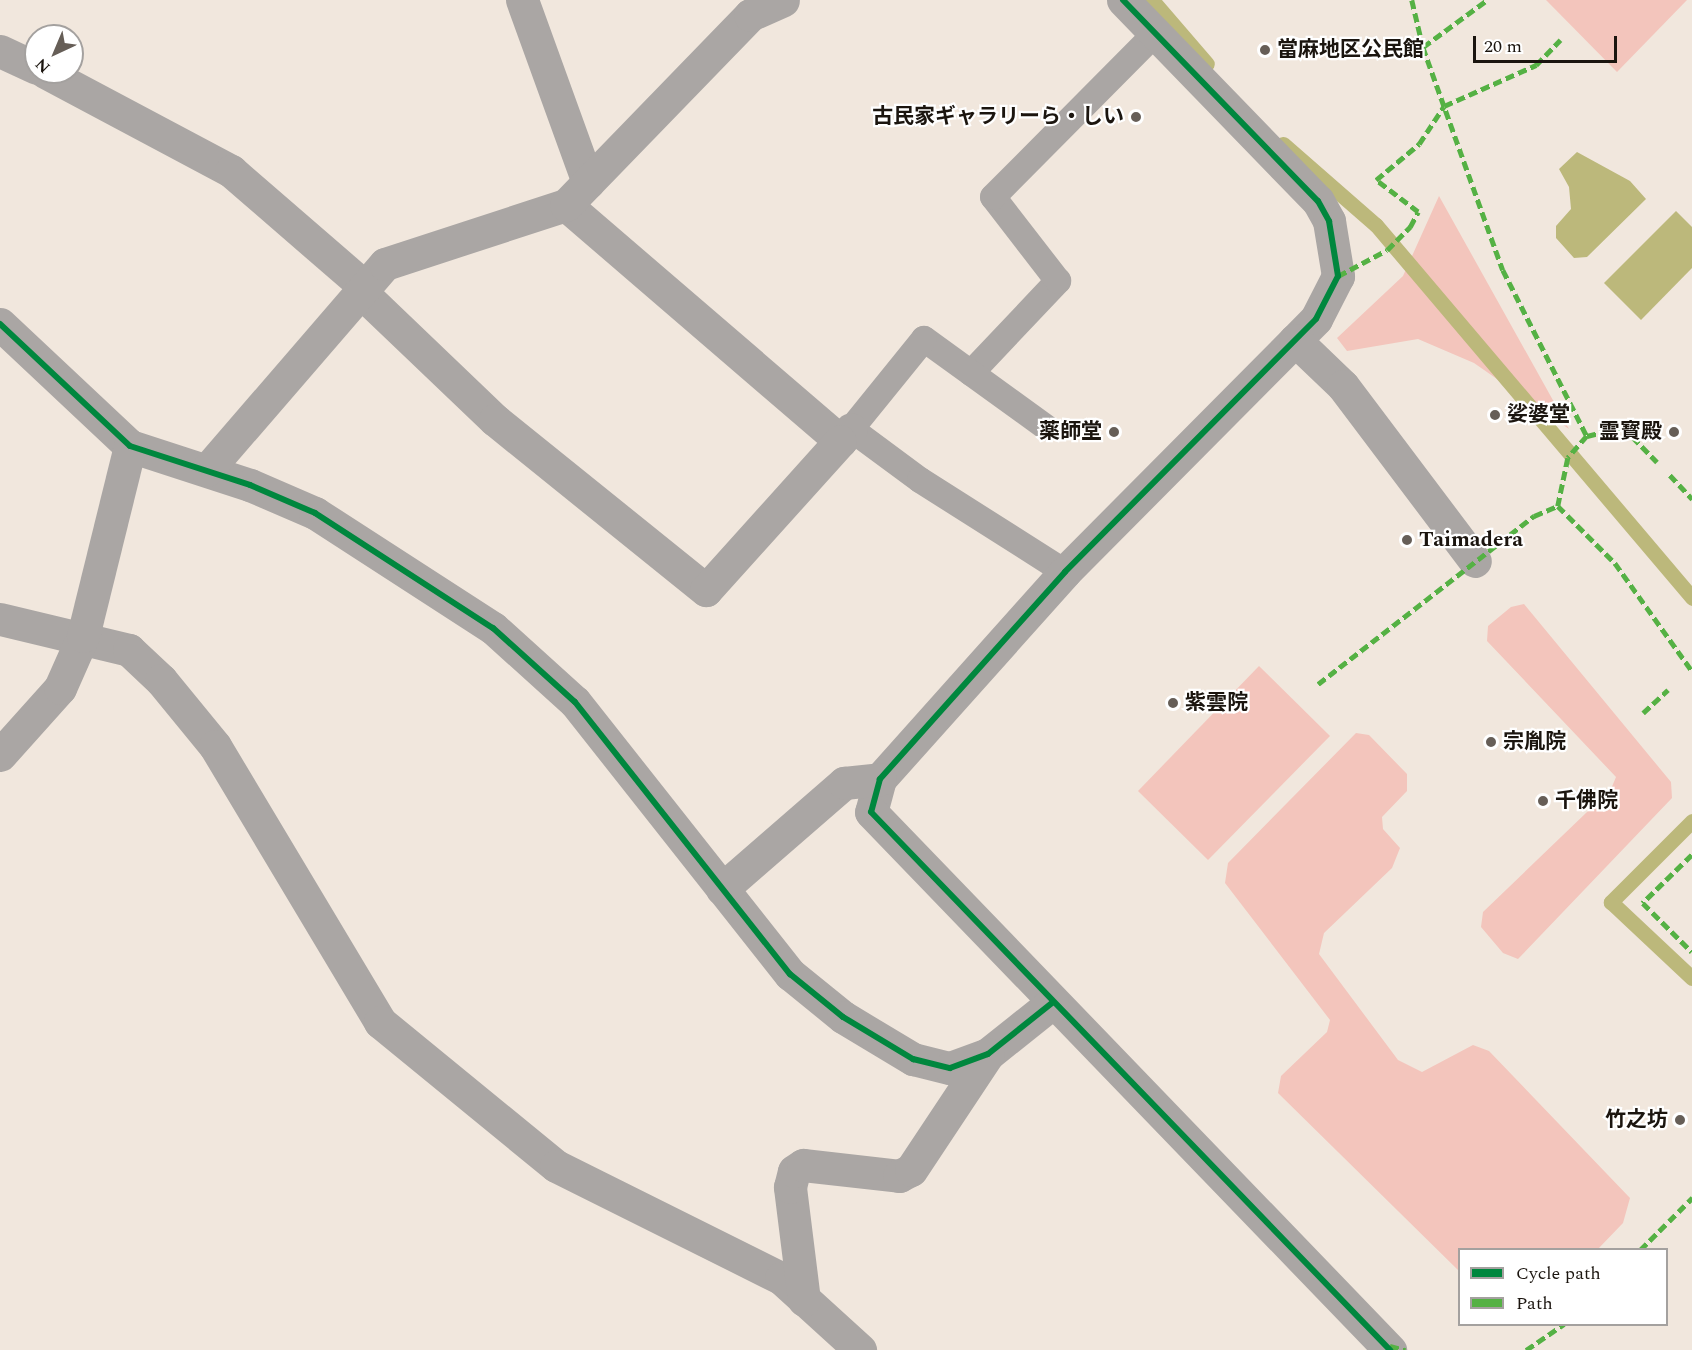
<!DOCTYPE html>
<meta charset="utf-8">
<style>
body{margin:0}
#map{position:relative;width:1692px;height:1350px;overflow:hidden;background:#f1e7dd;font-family:Spectral,"Noto Sans JP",serif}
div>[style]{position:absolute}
.green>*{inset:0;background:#f3c5bc}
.water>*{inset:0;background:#bcb87b}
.stream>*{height:15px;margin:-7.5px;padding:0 7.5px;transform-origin:7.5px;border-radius:7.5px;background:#bcb87b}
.lane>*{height:26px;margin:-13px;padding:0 13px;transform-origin:13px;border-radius:13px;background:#aaa6a4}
.street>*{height:33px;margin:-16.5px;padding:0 16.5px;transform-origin:16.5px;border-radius:16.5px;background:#aaa6a4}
.quiet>*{height:4.5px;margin-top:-2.25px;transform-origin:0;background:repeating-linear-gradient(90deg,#55b144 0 9px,transparent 0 13.5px)}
.cycleway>*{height:6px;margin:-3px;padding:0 3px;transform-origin:3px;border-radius:3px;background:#00873e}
.dots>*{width:16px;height:16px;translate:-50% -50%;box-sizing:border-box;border:3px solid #fff;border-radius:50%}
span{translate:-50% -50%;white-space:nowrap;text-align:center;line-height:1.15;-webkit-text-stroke:4.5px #fff;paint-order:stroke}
.poi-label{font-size:21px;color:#1b150f;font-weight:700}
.left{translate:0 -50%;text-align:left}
.right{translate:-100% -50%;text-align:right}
.legend{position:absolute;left:1458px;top:1248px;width:210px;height:78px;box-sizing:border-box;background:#fff;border:2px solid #a4a19f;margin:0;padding:8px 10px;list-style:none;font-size:18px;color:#1b150f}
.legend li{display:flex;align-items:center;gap:12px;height:30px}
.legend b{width:30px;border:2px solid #a4a19f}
.north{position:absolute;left:24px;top:24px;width:60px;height:60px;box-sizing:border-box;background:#fff;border:2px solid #a4a19f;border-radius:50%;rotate:224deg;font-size:16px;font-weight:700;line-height:24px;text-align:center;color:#1b150f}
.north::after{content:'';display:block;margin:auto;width:21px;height:27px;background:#665e57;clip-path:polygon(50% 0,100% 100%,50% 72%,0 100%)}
.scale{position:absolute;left:1473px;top:36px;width:144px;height:27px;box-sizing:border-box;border:3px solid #1b150f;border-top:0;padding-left:8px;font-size:18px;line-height:21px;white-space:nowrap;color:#1b150f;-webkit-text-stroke:4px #fff;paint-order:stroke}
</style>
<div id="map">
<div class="green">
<i style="clip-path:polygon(1546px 0,1687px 0,1617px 72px)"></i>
<i style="clip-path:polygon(1439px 196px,1569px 429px,1474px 363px,1418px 339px,1347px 351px,1337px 338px,1403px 276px)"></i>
<i style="clip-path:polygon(1524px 604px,1671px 782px,1672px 798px,1518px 959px,1503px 953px,1481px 927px,1483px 912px,1611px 789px,1616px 777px,1487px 641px,1488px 626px,1511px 607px)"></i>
<i style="clip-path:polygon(1259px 666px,1330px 736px,1208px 860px,1138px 791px)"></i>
<i style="clip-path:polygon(1356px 733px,1369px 735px,1407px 774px,1407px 791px,1382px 817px,1383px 829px,1400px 848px,1392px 868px,1324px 933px,1319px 954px,1398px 1060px,1422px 1072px,1473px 1045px,1489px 1051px,1630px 1198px,1623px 1223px,1598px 1249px,1460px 1250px,1459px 1271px,1278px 1093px,1281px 1076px,1327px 1032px,1330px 1020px,1225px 883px,1228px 863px)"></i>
</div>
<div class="water">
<i style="clip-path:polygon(1577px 152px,1630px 181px,1646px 199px,1587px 257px,1574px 258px,1556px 238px,1556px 226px,1571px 209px,1569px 187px,1559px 169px)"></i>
<i style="clip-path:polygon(1676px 211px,1692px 227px,1692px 268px,1641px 320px,1604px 283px)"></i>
</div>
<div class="stream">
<i style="left:1152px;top:0;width:84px;rotate:49.3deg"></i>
<i style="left:1283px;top:144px;width:123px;rotate:41.1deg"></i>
<i style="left:1376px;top:225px;width:489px;rotate:49.7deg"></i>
<i style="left:1692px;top:821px;width:115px;rotate:135deg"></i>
<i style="left:1611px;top:902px;width:111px;rotate:43.2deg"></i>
</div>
<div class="lane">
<i style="left:971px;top:373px;width:127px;rotate:-46.6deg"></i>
<i style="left:1058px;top:281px;width:106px;rotate:-127.7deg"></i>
<i style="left:993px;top:197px;width:227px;rotate:-45.2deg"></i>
<i style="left:1047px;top:428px;width:152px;rotate:-144.1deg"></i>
<i style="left:924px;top:339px;width:116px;rotate:129deg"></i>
<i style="left:851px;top:429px;width:86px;rotate:36.5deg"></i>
<i style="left:920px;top:480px;width:172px;rotate:32.4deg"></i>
</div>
<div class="street">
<i style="left:522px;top:0;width:194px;rotate:70.1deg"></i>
<i style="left:1123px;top:0;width:280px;rotate:45.9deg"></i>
<i style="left:1318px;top:201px;width:23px;rotate:61deg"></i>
<i style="left:1329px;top:221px;width:56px;rotate:80.7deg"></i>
<i style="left:1338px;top:276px;width:48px;rotate:117.1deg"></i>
<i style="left:1316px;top:319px;width:356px;rotate:134.8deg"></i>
<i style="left:1065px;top:572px;width:278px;rotate:131.8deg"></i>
<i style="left:880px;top:779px;width:34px;rotate:105deg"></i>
<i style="left:871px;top:812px;width:748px;rotate:46.03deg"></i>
<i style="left:0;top:51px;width:40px;rotate:25deg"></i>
<i style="left:45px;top:72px;width:211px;rotate:28deg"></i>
<i style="left:231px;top:171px;width:177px;rotate:40.9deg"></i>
<i style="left:566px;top:205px;width:362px;rotate:40.7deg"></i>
<i style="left:840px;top:441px;width:16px;rotate:-47deg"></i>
<i style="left:361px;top:292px;width:185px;rotate:43.7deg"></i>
<i style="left:495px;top:420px;width:271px;rotate:38.9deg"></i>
<i style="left:706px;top:590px;width:200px;rotate:-48deg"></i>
<i style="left:0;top:324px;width:178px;rotate:43.2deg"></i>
<i style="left:130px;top:446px;width:126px;rotate:18deg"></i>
<i style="left:250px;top:485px;width:71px;rotate:23.3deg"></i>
<i style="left:315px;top:513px;width:212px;rotate:32.9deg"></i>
<i style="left:493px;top:628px;width:110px;rotate:42.1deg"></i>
<i style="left:575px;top:702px;width:347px;rotate:51.7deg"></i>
<i style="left:790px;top:974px;width:68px;rotate:39.1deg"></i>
<i style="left:843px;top:1017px;width:82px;rotate:31deg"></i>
<i style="left:913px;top:1059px;width:38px;rotate:14deg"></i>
<i style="left:950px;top:1068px;width:40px;rotate:-20.2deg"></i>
<i style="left:988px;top:1054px;width:82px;rotate:-38.6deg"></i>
<i style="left:1295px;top:340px;width:66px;rotate:43.8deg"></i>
<i style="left:1343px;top:386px;width:219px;rotate:53deg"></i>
<i style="left:207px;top:470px;width:272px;rotate:-49.2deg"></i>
<i style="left:385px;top:264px;width:190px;rotate:-18.1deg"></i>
<i style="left:566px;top:205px;width:264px;rotate:-45.9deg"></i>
<i style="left:750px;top:15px;width:36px;rotate:-24deg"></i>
<i style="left:0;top:619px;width:133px;rotate:13.5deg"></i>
<i style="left:129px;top:650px;width:44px;rotate:43.2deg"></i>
<i style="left:161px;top:680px;width:85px;rotate:50.7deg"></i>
<i style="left:215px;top:746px;width:322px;rotate:59.1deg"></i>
<i style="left:380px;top:1022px;width:227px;rotate:39.3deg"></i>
<i style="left:556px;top:1166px;width:251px;rotate:26.5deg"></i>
<i style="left:781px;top:1278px;width:107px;rotate:42.3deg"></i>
<i style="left:0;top:755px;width:90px;rotate:-48.2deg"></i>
<i style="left:60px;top:688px;width:57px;rotate:-66.1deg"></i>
<i style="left:83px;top:636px;width:196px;rotate:-76.1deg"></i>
<i style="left:722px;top:889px;width:162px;rotate:-41deg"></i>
<i style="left:844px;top:783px;width:36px;rotate:-6deg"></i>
<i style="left:804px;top:1300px;width:114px;rotate:-97.1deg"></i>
<i style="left:790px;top:1187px;width:16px;rotate:-76deg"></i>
<i style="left:794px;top:1171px;width:11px;rotate:-34deg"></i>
<i style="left:803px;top:1165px;width:97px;rotate:6.5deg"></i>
<i style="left:899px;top:1176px;width:13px;rotate:-27deg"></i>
<i style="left:911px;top:1170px;width:139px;rotate:-56.4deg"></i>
</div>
<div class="quiet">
<i style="left:1412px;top:0;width:48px;rotate:76.8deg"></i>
<i style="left:1423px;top:47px;width:237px;rotate:70.3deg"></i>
<i style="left:1503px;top:270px;width:186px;rotate:63.2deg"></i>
<i style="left:1587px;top:436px;width:29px;rotate:131deg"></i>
<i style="left:1568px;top:458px;width:49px;rotate:101.8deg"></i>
<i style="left:1558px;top:506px;width:81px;rotate:45deg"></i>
<i style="left:1615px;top:563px;width:133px;rotate:54.5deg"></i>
<i style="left:1423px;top:47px;width:79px;rotate:-36.3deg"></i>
<i style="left:1338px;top:276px;width:55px;rotate:-28deg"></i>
<i style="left:1387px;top:250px;width:33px;rotate:-45deg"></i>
<i style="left:1410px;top:227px;width:17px;rotate:-62deg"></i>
<i style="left:1418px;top:212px;width:53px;rotate:-142.7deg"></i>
<i style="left:1376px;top:180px;width:56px;rotate:-39.9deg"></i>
<i style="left:1419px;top:144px;width:45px;rotate:-56.7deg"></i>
<i style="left:1444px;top:106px;width:101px;rotate:-24deg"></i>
<i style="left:1536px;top:65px;width:35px;rotate:-46deg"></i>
<i style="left:1587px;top:436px;width:37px;rotate:-14deg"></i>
<i style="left:1623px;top:427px;width:49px;rotate:45.8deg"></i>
<i style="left:1670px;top:475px;width:33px;rotate:47deg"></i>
<i style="left:1318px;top:684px;width:274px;rotate:-37.9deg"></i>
<i style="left:1534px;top:516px;width:26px;rotate:-23deg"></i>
<i style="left:1643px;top:713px;width:34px;rotate:-43deg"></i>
<i style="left:1692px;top:855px;width:69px;rotate:135.6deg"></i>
<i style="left:1643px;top:903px;width:69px;rotate:45deg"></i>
<i style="left:1640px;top:1250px;width:74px;rotate:-45deg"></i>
<i style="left:1390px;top:1346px;width:16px;rotate:15deg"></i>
<i style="left:1526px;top:1350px;width:46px;rotate:-34.4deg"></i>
</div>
<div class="cycleway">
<i style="left:1123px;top:0;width:280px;rotate:45.9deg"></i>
<i style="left:1318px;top:201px;width:23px;rotate:61deg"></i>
<i style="left:1329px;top:221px;width:56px;rotate:80.7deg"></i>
<i style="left:1338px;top:276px;width:48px;rotate:117.1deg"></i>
<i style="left:1316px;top:319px;width:356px;rotate:134.8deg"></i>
<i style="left:1065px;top:572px;width:278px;rotate:131.8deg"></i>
<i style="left:880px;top:779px;width:34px;rotate:105deg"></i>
<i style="left:871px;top:812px;width:748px;rotate:46.03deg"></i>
<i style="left:0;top:324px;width:178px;rotate:43.2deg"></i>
<i style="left:130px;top:446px;width:126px;rotate:18deg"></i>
<i style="left:250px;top:485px;width:71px;rotate:23.3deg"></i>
<i style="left:315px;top:513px;width:212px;rotate:32.9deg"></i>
<i style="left:493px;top:628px;width:110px;rotate:42.1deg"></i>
<i style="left:575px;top:702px;width:347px;rotate:51.7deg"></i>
<i style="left:790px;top:974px;width:68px;rotate:39.1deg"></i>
<i style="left:843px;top:1017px;width:82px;rotate:31deg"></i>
<i style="left:913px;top:1059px;width:38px;rotate:14deg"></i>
<i style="left:950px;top:1068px;width:40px;rotate:-20.2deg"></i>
<i style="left:988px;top:1054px;width:82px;rotate:-38.6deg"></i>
</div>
<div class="dots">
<i style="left:1265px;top:50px;background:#665e57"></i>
<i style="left:1136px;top:117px;background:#665e57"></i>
<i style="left:1495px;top:415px;background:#665e57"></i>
<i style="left:1114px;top:432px;background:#665e57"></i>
<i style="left:1674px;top:432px;background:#665e57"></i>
<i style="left:1407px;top:540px;background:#665e57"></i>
<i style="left:1173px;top:703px;background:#665e57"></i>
<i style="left:1491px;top:742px;background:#665e57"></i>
<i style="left:1543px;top:801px;background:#665e57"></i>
<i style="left:1680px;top:1120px;background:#665e57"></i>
</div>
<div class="poi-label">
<span class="left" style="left:1277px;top:50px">當麻地区公民館</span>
<span class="right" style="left:1124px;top:117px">古民家ギャラリーら・しい</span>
<span class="left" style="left:1507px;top:415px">娑婆堂</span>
<span class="right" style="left:1102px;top:432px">薬師堂</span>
<span class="right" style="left:1662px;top:432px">霊寳殿</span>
<span class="left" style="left:1419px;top:540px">Taimadera</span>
<span class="left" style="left:1185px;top:703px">紫雲院</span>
<span class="left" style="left:1503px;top:742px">宗胤院</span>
<span class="left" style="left:1555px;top:801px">千佛院</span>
<span class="right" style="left:1668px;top:1120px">竹之坊</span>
</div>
<ul class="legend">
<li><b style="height:8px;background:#00873e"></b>Cycle path</li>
<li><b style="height:8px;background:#55b144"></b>Path</li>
</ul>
<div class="north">N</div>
<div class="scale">20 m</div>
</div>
